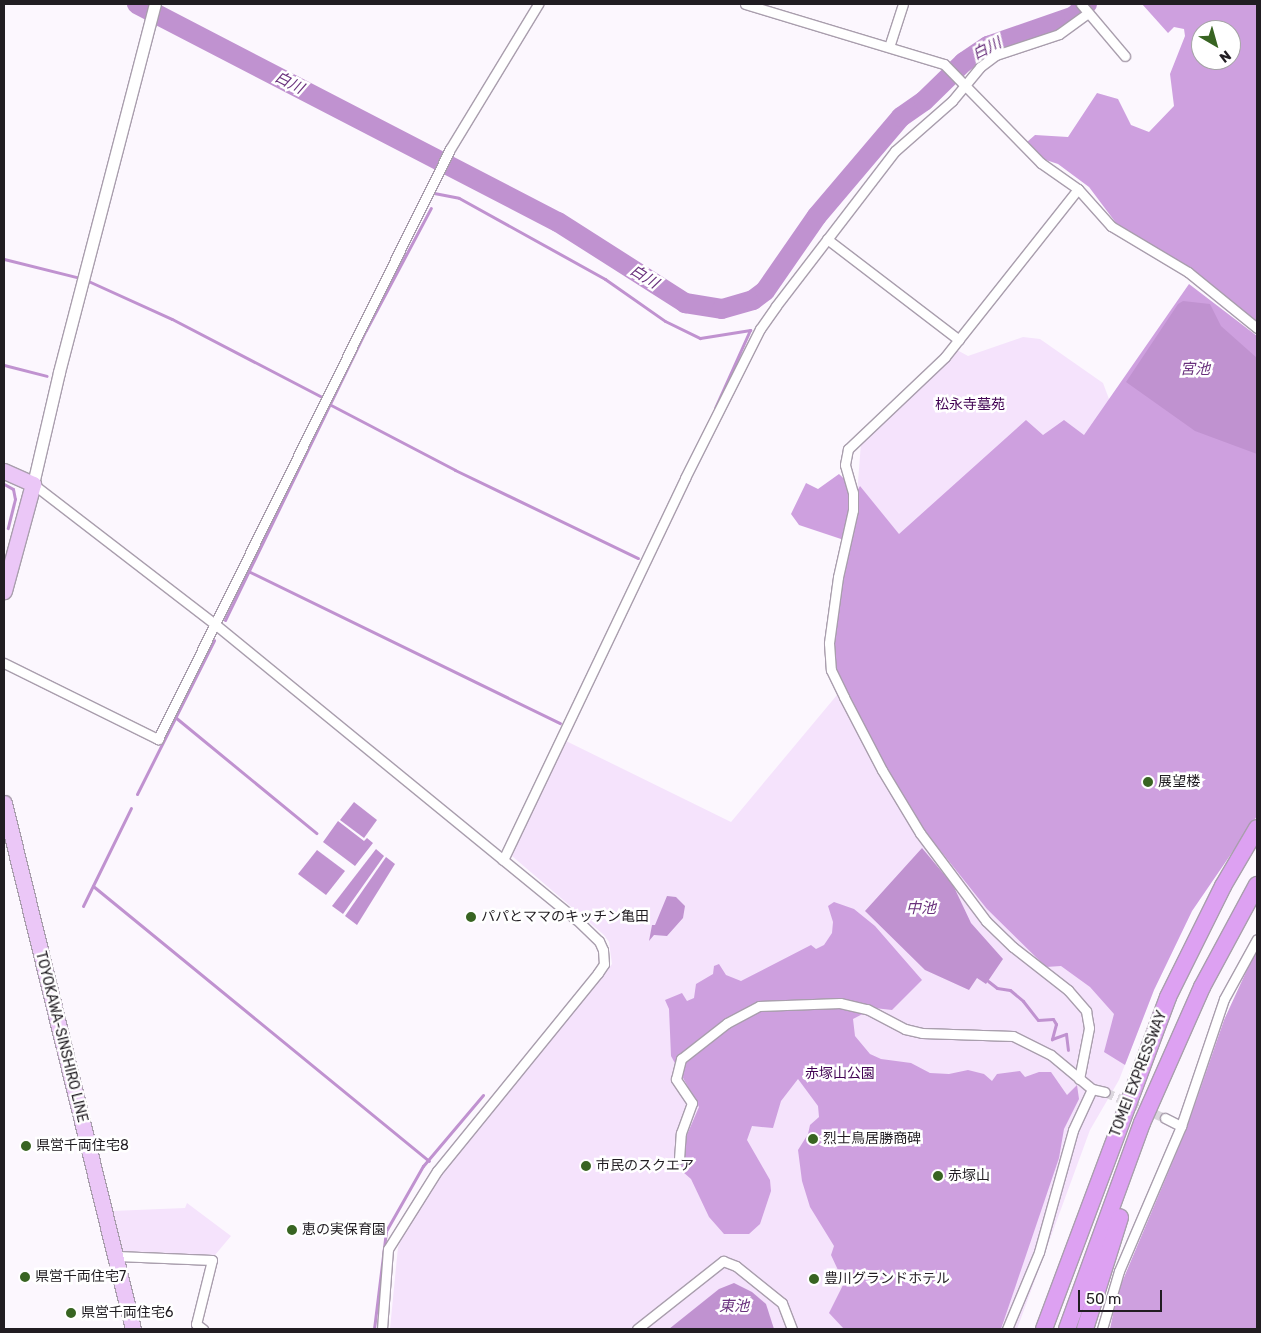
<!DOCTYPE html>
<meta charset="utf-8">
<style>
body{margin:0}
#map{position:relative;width:1261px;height:1333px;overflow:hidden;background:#fcf7fe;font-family:Rubik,"Noto Sans JP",sans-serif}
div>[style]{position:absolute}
.green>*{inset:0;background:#f5e3fc}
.forest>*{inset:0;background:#cea0df}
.water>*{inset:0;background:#c092d0}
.stream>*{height:3px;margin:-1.5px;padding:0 1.5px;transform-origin:1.5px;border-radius:1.5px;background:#c092d0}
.river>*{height:20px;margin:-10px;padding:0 10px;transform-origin:10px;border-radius:10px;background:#c092d0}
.minor-tunnel>*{height:9px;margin-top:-4.5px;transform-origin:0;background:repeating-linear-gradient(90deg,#dbd6dd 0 9px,transparent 0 13.5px)}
.roads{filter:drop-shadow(1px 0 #a99ead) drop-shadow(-1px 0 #a99ead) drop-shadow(0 1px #a99ead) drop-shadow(0 -1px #a99ead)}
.minor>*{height:9px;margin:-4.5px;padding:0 4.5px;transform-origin:4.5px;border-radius:4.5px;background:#fff}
.tertiary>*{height:11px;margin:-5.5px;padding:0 5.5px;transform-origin:5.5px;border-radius:5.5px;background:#fff}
.primary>*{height:15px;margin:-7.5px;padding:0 7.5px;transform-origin:7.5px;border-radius:7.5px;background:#ebc7f7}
.motorway>*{height:16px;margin:-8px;padding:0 8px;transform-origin:8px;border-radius:8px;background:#dda1f2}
.dots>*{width:14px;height:14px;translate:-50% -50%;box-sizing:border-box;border:2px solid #fff;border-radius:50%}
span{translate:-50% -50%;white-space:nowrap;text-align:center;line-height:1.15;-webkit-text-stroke:5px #fff;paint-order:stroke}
.park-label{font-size:14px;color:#410353}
.poi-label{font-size:14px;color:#211d22}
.left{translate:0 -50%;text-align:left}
.street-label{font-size:14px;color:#211d22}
.water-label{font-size:15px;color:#6a327d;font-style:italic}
.frame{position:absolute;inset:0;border:5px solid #211d22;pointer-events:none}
.north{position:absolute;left:1191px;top:20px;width:50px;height:50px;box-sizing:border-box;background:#fff;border:1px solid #a6a5a7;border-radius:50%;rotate:142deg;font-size:14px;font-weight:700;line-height:20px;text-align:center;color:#211d22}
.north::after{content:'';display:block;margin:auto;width:18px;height:22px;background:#386422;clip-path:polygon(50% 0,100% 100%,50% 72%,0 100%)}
.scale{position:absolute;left:1078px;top:1290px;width:84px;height:22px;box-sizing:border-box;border:2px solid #211d22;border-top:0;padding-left:6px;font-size:15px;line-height:18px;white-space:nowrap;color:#211d22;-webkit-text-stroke:4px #fff;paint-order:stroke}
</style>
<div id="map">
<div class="green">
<i style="clip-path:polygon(1023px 337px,1040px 339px,1103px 383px,1109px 399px,1134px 390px,1257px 816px,1192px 911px,1154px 990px,1119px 1080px,1090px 1130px,1017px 1329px,390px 1329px,398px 1247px,404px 1232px,440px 1175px,612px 964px,609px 942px,604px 935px,512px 856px,564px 740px,731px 822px,842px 689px,861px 443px,957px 350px,968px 356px)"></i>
<i style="clip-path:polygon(187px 1203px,231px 1236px,215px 1255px,122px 1251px,112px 1211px,185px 1208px)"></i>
</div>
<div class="forest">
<i style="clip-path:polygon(evenodd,1142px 4px,1257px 4px,1257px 323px,1187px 267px,1116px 223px,1089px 187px,1058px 164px,1043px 159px,1027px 142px,1035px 135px,1068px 137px,1097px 93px,1118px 99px,1131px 125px,1149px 132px,1174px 106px,1170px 74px,1185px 36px,1184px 29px,1174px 27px,1168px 33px,1142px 4px,1201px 30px,1231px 30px,1231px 60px,1201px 60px,1201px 30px)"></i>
<i style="clip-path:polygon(1189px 284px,1257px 336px,1257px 816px,1192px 911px,1154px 990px,1125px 1065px,1104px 1052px,1114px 1014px,1090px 987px,1061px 966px,1046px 967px,987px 909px,924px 830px,881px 762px,837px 672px,833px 657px,832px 641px,844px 540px,799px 525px,791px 514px,806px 483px,818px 489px,839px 474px,857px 491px,860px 486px,899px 534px,1026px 420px,1043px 435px,1064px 420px,1084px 435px)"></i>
<i style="clip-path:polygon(834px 902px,854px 909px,875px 926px,922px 980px,892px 1010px,874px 1008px,853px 1019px,855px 1036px,870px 1054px,881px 1059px,911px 1063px,930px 1073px,949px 1074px,968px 1070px,984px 1074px,992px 1081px,997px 1074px,1020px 1071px,1025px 1077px,1039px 1072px,1051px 1072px,1067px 1095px,1077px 1085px,1079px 1099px,1064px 1129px,1059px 1158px,1001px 1329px,844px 1329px,829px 1313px,844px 1283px,831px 1255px,834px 1246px,810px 1207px,802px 1181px,798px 1150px,808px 1134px,810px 1125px,819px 1117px,818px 1106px,798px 1079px,781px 1101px,773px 1128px,752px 1126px,747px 1140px,770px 1180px,771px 1191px,760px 1224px,749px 1234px,724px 1234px,709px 1217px,691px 1179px,683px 1172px,681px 1166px,686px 1137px,699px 1107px,671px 1056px,669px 1009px,665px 1000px,682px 993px,687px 1001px,694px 998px,696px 984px,713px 974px,714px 966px,719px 964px,726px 975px,741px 981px,811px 945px,816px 949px,824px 945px,832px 933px,833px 922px,828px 906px)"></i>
<i style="clip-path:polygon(1257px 948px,1257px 1329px,1110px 1329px,1117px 1294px,1186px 1130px,1224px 1020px)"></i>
</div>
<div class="water">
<i style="clip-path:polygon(1183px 301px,1210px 304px,1221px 326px,1257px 358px,1257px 454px,1195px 431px,1126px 382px,1178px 304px)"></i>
<i style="clip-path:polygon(354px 802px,377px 820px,364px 838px,340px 820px)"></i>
<i style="clip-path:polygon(338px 821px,364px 841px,367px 838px,373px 843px,355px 866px,323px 842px)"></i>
<i style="clip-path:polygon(922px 848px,953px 885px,971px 923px,1003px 959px,986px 984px,977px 978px,969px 990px,925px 970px,865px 911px)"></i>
<i style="clip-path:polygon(376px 849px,384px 856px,343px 914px,332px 906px)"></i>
<i style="clip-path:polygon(317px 850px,345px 871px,326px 895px,298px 874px)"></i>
<i style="clip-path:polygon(386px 857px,395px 864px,357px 925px,345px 916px)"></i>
<i style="clip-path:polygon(667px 896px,676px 897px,685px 906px,683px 918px,667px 936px,654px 935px,649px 941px,652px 925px,655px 925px)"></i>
<i style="clip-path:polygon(734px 1283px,752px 1292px,766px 1304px,774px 1329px,669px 1329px,719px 1289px)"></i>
</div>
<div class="stream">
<i style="left:434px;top:193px;width:25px;rotate:11deg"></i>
<i style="left:459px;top:198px;width:167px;rotate:29deg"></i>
<i style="left:605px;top:279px;width:73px;rotate:35deg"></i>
<i style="left:665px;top:321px;width:39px;rotate:26deg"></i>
<i style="left:700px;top:338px;width:51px;rotate:-9.1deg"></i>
<i style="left:750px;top:330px;width:85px;rotate:114.2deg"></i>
<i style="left:4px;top:259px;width:78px;rotate:14deg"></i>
<i style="left:86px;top:280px;width:94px;rotate:24.4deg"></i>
<i style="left:172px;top:319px;width:169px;rotate:27.5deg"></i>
<i style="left:4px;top:365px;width:44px;rotate:14.3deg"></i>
<i style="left:329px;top:404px;width:142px;rotate:27.6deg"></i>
<i style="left:455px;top:470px;width:203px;rotate:25.7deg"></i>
<i style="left:4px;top:484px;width:10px;rotate:29deg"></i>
<i style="left:13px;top:489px;width:10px;rotate:79deg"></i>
<i style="left:15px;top:499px;width:30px;rotate:104deg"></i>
<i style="left:248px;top:571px;width:347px;rotate:26deg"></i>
<i style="left:225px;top:620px;width:322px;rotate:-64.1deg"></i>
<i style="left:366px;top:330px;width:138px;rotate:-62deg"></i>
<i style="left:175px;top:717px;width:183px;rotate:39.4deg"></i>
<i style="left:137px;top:794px;width:172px;rotate:-63.4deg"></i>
<i style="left:93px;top:886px;width:434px;rotate:39.3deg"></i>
<i style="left:83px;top:906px;width:109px;rotate:-63.9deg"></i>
<i style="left:988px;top:981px;width:11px;rotate:38deg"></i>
<i style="left:997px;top:988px;width:13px;rotate:9deg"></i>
<i style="left:1010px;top:990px;width:17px;rotate:40deg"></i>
<i style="left:1023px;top:1001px;width:24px;rotate:52deg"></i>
<i style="left:1038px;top:1020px;width:15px;rotate:-4deg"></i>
<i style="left:1053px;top:1019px;width:6px;rotate:59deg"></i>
<i style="left:1056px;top:1024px;width:16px;rotate:105deg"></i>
<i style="left:1052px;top:1039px;width:15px;rotate:-20deg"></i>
<i style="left:1066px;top:1034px;width:16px;rotate:83deg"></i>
<i style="left:374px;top:1329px;width:99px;rotate:-83deg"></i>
<i style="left:386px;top:1231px;width:75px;rotate:-60.4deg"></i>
<i style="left:423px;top:1166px;width:93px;rotate:-49.8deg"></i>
</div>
<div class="river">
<i style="left:137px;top:4px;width:474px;rotate:27.4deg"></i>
<i style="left:558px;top:222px;width:151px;rotate:32.5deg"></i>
<i style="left:685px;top:303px;width:37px;rotate:9deg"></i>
<i style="left:722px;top:309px;width:32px;rotate:-16deg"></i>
<i style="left:753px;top:300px;width:15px;rotate:-37deg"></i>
<i style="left:765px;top:291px;width:91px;rotate:-55.3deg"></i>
<i style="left:817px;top:216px;width:130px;rotate:-49.7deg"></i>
<i style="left:901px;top:117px;width:28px;rotate:-35deg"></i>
<i style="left:924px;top:101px;width:56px;rotate:-44.3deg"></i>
<i style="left:964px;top:62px;width:29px;rotate:-34deg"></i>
<i style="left:988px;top:46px;width:91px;rotate:-19.2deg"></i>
<i style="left:1074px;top:16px;width:18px;rotate:-43deg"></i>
</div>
<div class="minor-tunnel">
<i style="left:1105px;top:1092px;width:65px;rotate:23.4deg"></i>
</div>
<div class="roads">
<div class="minor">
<i style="left:745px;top:4px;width:208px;rotate:16.8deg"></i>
<i style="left:944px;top:64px;width:139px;rotate:45.6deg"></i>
<i style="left:1041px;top:163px;width:45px;rotate:35.1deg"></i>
<i style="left:1078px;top:189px;width:50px;rotate:48.3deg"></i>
<i style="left:1111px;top:226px;width:90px;rotate:30.9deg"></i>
<i style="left:1188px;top:272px;width:89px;rotate:39.1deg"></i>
<i style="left:1081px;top:4px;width:68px;rotate:49.8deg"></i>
<i style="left:889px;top:47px;width:45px;rotate:-72deg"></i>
<i style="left:1078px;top:189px;width:214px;rotate:128.4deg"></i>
<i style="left:945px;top:357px;width:134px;rotate:136.5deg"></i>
<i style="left:848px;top:449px;width:16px;rotate:101deg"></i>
<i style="left:845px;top:465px;width:29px;rotate:74deg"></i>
<i style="left:853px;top:493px;width:17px;rotate:90deg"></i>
<i style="left:853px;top:510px;width:69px;rotate:102.6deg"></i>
<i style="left:838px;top:577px;width:67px;rotate:97.8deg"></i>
<i style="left:829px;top:643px;width:27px;rotate:86deg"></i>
<i style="left:831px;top:670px;width:30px;rotate:64deg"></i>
<i style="left:844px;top:697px;width:82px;rotate:62.5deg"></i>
<i style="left:882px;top:770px;width:74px;rotate:58.9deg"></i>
<i style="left:920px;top:833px;width:110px;rotate:53.1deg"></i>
<i style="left:986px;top:921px;width:37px;rotate:44deg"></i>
<i style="left:1013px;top:947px;width:70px;rotate:38deg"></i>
<i style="left:1068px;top:990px;width:28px;rotate:49deg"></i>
<i style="left:1086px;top:1011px;width:17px;rotate:80deg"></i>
<i style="left:1089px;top:1028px;width:52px;rotate:101.1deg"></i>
<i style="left:827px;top:239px;width:166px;rotate:37.4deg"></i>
<i style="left:33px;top:484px;width:230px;rotate:37.6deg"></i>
<i style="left:215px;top:624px;width:466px;rotate:39.3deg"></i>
<i style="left:576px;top:919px;width:32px;rotate:44deg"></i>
<i style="left:599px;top:941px;width:10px;rotate:66deg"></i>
<i style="left:603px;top:950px;width:14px;rotate:86deg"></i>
<i style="left:604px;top:964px;width:11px;rotate:124deg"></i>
<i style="left:598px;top:973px;width:255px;rotate:129.1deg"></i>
<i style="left:437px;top:1171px;width:92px;rotate:122.1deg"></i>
<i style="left:388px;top:1249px;width:80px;rotate:94.3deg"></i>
<i style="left:4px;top:663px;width:172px;rotate:26.3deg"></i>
<i style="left:158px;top:739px;width:658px;rotate:-63.67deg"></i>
<i style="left:450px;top:149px;width:170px;rotate:-58.7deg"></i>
<i style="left:503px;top:860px;width:423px;rotate:-64.5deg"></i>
<i style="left:685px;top:478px;width:167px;rotate:-63.3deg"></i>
<i style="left:760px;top:329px;width:28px;rotate:-55deg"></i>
<i style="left:776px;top:306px;width:195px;rotate:-52.5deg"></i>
<i style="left:895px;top:151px;width:76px;rotate:-41.3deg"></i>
<i style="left:952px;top:101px;width:44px;rotate:-50.5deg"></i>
<i style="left:980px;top:67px;width:20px;rotate:-37deg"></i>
<i style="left:996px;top:55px;width:66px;rotate:-18.4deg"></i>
<i style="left:1059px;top:34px;width:36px;rotate:-36deg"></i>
<i style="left:1165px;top:1118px;width:18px;rotate:27deg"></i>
<i style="left:679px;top:1159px;width:26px;rotate:-86deg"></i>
<i style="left:681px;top:1133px;width:32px;rotate:-70deg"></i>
<i style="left:692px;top:1103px;width:29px;rotate:-124deg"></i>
<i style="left:676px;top:1079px;width:21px;rotate:-76deg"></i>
<i style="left:681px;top:1059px;width:58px;rotate:-38deg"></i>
<i style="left:727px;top:1023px;width:36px;rotate:-28deg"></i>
<i style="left:759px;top:1006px;width:81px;rotate:-2.1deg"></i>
<i style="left:840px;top:1003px;width:28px;rotate:13deg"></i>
<i style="left:867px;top:1009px;width:43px;rotate:27.8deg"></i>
<i style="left:905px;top:1029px;width:17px;rotate:13deg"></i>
<i style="left:922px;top:1033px;width:91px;rotate:1.9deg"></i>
<i style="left:1013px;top:1036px;width:42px;rotate:26.6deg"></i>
<i style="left:1051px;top:1055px;width:53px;rotate:39.7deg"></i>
<i style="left:117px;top:1256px;width:95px;rotate:2.4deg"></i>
<i style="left:212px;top:1260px;width:66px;rotate:104deg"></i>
<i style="left:196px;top:1324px;width:9px;rotate:36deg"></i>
<i style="left:637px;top:1329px;width:110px;rotate:-38.3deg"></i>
<i style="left:723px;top:1261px;width:14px;rotate:21deg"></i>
<i style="left:736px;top:1266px;width:59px;rotate:38.8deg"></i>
<i style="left:782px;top:1303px;width:28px;rotate:69deg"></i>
<i style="left:1007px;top:1329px;width:83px;rotate:-67.4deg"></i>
<i style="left:1039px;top:1252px;width:127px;rotate:-74.4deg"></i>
<i style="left:1073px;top:1130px;width:45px;rotate:-65.1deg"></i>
<i style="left:1092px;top:1089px;width:13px;rotate:13deg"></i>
<i style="left:1102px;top:1329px;width:60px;rotate:-73.7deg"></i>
<i style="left:1119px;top:1271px;width:158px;rotate:-66.8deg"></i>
<i style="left:1181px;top:1126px;width:134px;rotate:-71.3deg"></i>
<i style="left:1224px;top:999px;width:68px;rotate:-61.2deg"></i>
</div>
<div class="tertiary">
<i style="left:33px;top:484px;width:115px;rotate:-76.9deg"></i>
<i style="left:59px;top:372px;width:380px;rotate:-75.4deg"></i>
</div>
<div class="primary">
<i style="left:4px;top:471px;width:32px;rotate:24deg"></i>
<i style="left:33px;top:484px;width:111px;rotate:105.2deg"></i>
<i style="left:4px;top:803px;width:542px;rotate:76.22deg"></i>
</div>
<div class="motorway">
<i style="left:1044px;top:1329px;width:354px;rotate:-69.5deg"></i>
<i style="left:1168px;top:997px;width:124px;rotate:-63.6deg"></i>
<i style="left:1223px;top:886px;width:67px;rotate:-59.6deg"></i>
<i style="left:1067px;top:1329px;width:219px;rotate:-70deg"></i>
<i style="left:1142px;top:1123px;width:149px;rotate:-66.2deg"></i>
<i style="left:1202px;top:987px;width:116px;rotate:-61.7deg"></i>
<i style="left:1085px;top:1329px;width:117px;rotate:-72.6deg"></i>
</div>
</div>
<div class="dots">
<i style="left:1148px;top:782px;background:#386422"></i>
<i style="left:471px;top:917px;background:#386422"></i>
<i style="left:813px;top:1139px;background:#386422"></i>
<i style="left:26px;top:1146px;background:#386422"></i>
<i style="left:586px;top:1166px;background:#386422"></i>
<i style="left:938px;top:1176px;background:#386422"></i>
<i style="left:292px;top:1230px;background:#386422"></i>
<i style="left:25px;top:1277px;background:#386422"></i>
<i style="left:814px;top:1279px;background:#386422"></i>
<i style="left:71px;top:1313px;background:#386422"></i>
</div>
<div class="park-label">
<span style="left:970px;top:405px">松永寺墓苑</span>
<span style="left:840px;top:1074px">赤塚山公園</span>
</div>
<div class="poi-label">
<span class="left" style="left:1158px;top:782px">展望楼</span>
<span class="left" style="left:481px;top:917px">パパとママのキッチン亀田</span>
<span class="left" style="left:823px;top:1139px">烈士鳥居勝商碑</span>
<span class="left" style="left:36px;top:1146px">県営千両住宅8</span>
<span class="left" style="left:596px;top:1166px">市民のスクエア</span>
<span class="left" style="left:948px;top:1176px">赤塚山</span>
<span class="left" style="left:302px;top:1230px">恵の実保育園</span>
<span class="left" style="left:35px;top:1277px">県営千両住宅7</span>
<span class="left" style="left:824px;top:1279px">豊川グランドホテル</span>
<span class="left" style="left:81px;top:1313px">県営千両住宅6</span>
</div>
<div class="street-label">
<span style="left:61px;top:1037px;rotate:76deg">TOYOKAWA-SINSHIRO LINE</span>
<span style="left:1139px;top:1074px;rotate:-69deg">TOMEI EXPRESSWAY</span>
</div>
<div class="water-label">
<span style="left:987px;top:49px;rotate:-27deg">白川</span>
<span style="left:289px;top:83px;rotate:27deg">白川</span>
<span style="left:644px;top:277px;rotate:32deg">白川</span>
<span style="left:1195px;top:370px">宮池</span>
<span style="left:921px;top:909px">中池</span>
<span style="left:734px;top:1307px">東池</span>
</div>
<div class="frame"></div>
<div class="north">N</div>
<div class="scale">50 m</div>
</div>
